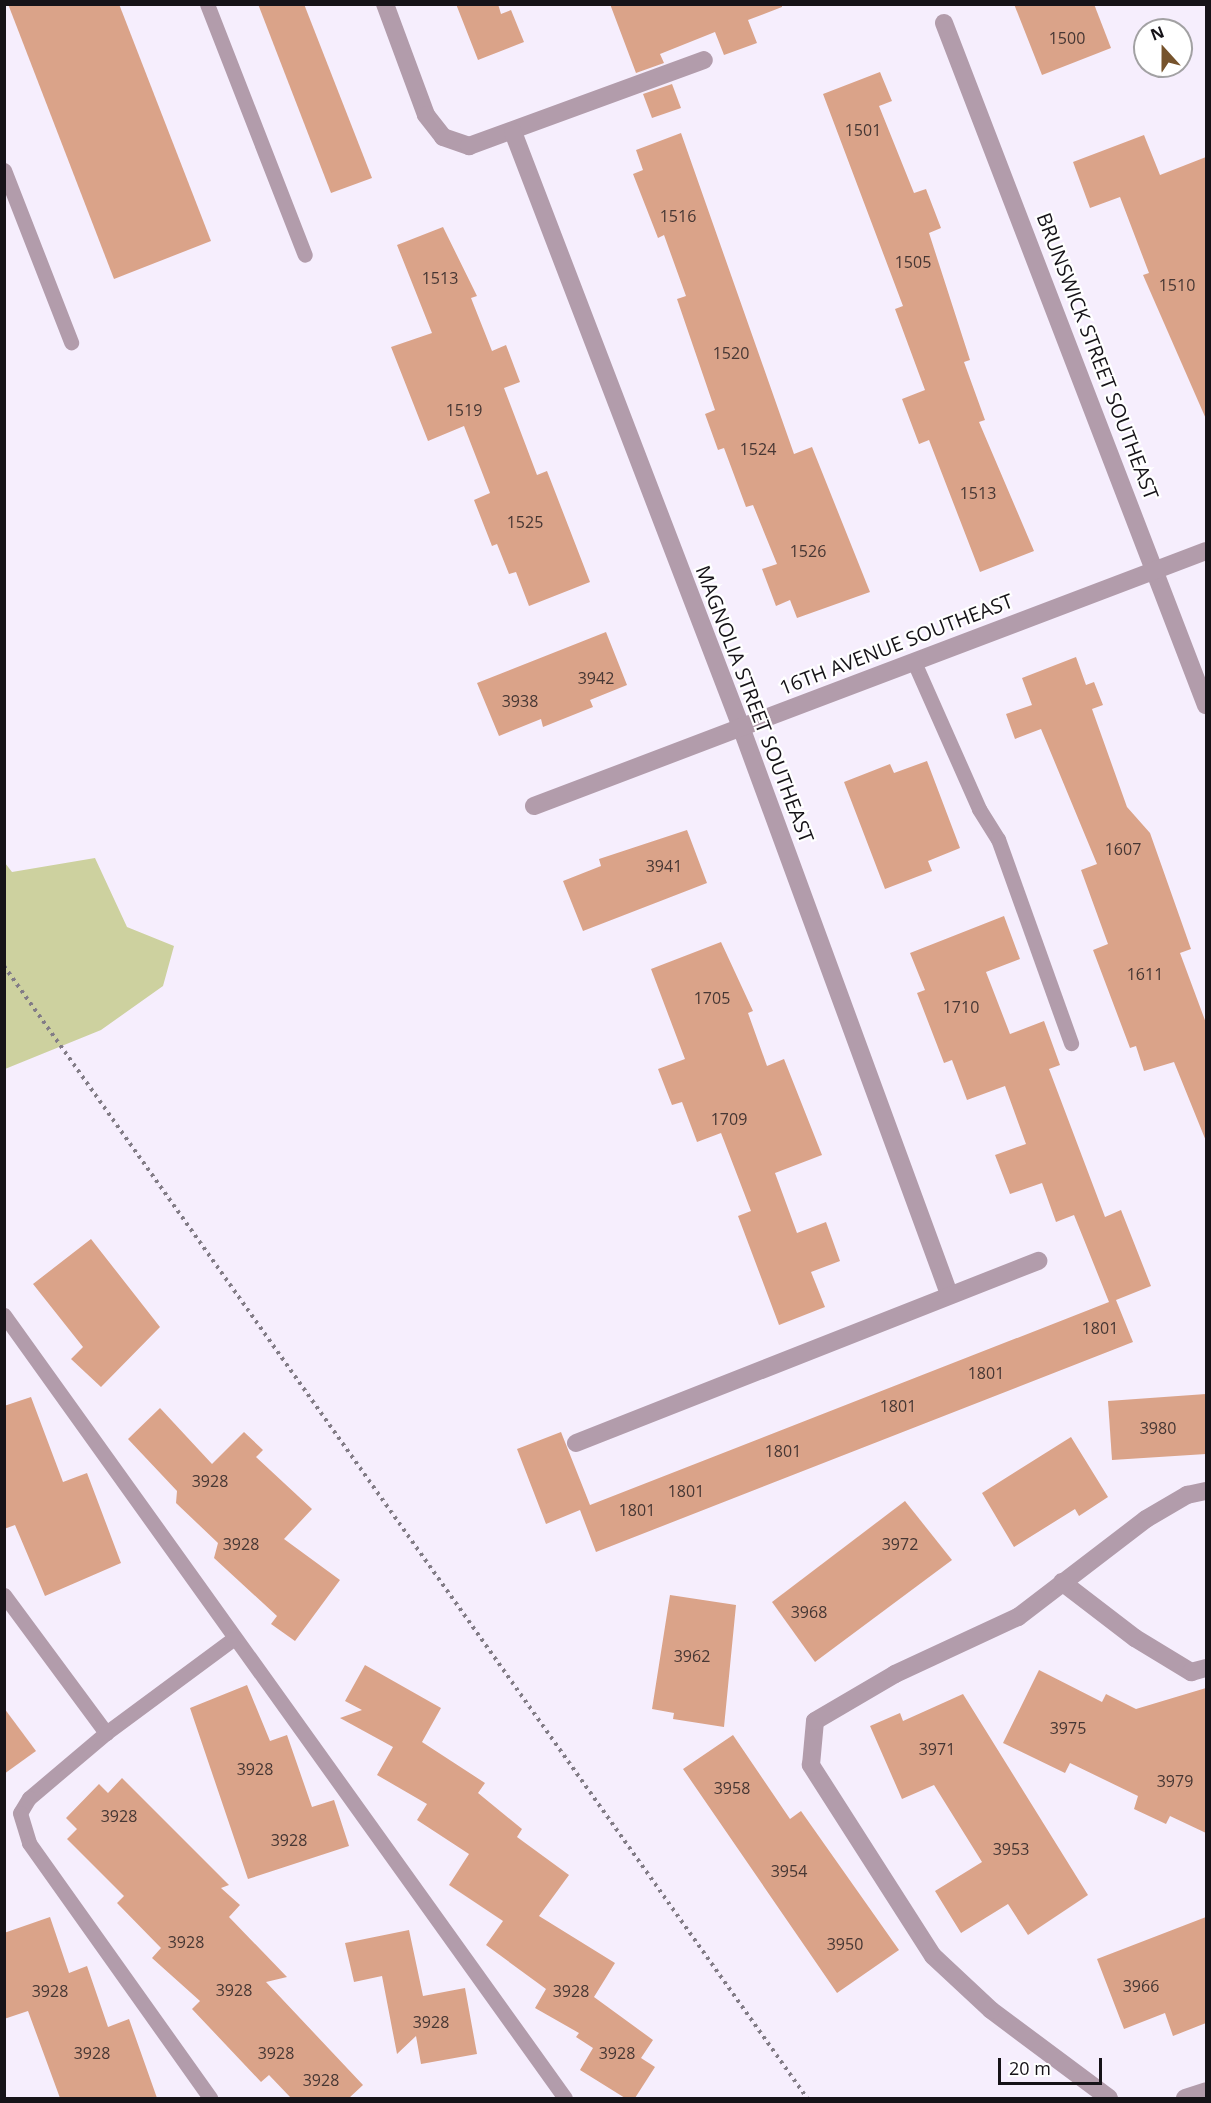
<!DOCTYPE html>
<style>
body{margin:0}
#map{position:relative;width:1211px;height:2103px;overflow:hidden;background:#f6eefd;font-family:"Open Sans",sans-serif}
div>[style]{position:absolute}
.green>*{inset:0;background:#cdd19f}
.building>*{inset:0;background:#daa389}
.path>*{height:4px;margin-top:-2px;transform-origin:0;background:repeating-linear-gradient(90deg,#827c86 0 3px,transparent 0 7.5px)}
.lane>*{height:15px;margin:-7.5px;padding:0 7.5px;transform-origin:7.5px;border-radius:7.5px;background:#b29cab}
.street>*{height:18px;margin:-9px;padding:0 9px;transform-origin:9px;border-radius:9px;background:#b29cab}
span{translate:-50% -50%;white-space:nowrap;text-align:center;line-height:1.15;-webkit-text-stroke:4.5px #fff;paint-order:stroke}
.number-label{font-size:16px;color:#473734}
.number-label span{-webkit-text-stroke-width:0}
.street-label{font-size:20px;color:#161318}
.frame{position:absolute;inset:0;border:6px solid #161318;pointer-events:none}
.north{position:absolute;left:1133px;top:18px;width:60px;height:60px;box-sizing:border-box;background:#fff;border:2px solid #a2a1a3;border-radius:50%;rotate:339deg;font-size:16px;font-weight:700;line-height:24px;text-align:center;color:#161318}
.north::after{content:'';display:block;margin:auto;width:21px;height:27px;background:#76532c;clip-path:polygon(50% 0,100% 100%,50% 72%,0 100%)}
.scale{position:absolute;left:998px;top:2058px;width:104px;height:27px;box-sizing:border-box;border:3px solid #161318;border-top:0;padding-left:8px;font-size:18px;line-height:21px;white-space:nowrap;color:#161318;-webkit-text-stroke:4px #fff;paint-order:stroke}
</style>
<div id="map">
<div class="green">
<i style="clip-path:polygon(95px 858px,127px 927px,174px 946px,163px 986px,101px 1030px,5px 1069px,5px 863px,12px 872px)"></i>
</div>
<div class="building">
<i style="clip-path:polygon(8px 4px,119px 4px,211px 241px,114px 279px)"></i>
<i style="clip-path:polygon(258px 4px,304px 4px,372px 178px,331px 193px)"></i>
<i style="clip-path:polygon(456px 4px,498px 4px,501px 14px,511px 10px,524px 42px,478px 60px)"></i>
<i style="clip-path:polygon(610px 4px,782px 4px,782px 7px,748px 20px,757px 43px,724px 55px,715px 32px,660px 54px,664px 63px,636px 73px)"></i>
<i style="clip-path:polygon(1014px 4px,1094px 4px,1111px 48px,1042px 75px)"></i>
<i style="clip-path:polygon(880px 72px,892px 101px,879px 106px,914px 193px,926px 189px,941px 228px,929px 233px,970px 360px,964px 362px,985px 420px,979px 422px,1034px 551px,980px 572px,929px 440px,919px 444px,902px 399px,925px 390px,895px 309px,903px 306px,823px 94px)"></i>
<i style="clip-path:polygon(672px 84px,681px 108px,652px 118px,643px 94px)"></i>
<i style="clip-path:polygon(681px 133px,794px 454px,812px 447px,870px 592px,797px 618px,790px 600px,776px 606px,762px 569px,777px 564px,753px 505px,746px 507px,724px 448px,718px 450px,705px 414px,715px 410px,677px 299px,686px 296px,664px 235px,658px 238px,633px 174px,643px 170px,636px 150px)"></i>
<i style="clip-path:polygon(1144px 135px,1160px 175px,1206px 157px,1206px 419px,1143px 275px,1149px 273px,1120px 197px,1090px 208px,1073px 162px)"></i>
<i style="clip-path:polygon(443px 227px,477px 296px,471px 298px,492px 351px,506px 345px,520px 382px,504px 388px,537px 475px,547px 471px,590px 582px,529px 606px,516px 572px,509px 574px,497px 544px,492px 546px,474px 500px,490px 493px,464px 426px,428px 441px,391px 347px,432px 333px,397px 245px)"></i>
<i style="clip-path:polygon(606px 632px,627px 685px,590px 700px,593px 707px,543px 727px,541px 719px,499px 736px,477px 683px)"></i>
<i style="clip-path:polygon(1076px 657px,1086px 685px,1094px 682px,1103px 705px,1092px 709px,1127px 807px,1150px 833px,1191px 949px,1180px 953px,1206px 1023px,1206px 1141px,1174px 1062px,1144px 1071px,1136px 1046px,1130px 1048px,1093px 950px,1108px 944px,1081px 870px,1097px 864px,1041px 729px,1015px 739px,1006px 714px,1032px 705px,1022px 678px)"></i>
<i style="clip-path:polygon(927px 761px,960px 848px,928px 861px,932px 871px,885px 889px,844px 782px,890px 764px,894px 773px)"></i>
<i style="clip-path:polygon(687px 830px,707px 883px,583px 931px,563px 881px,601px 866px,599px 859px)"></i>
<i style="clip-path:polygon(1004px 916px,1020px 959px,986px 972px,1010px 1034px,1044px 1021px,1060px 1065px,1049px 1069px,1105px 1217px,1121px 1210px,1151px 1286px,1116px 1300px,1133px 1342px,596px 1552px,580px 1510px,546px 1524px,517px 1449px,561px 1432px,590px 1505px,1109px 1302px,1074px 1215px,1056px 1222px,1042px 1183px,1010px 1194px,995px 1155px,1026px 1144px,1005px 1086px,967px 1100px,952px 1060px,944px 1063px,917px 993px,925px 990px,910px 953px)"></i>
<i style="clip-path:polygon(721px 942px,753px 1011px,748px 1013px,767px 1066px,784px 1059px,822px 1155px,775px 1173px,797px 1233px,826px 1222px,840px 1261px,811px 1272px,825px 1307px,779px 1325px,738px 1216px,751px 1211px,721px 1133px,697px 1142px,682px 1102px,672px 1105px,658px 1069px,685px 1059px,651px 969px)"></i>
<i style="clip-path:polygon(91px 1239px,160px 1327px,101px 1387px,71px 1359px,83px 1347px,33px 1284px)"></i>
<i style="clip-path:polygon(1206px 1394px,1206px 1454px,1112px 1460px,1108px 1401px)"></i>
<i style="clip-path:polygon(31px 1397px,63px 1482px,87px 1473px,121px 1563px,45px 1596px,15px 1525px,4px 1529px,4px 1406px)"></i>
<i style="clip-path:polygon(160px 1408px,212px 1464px,244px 1432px,263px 1450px,256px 1457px,312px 1509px,284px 1539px,340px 1580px,295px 1641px,271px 1624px,277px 1616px,214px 1558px,218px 1543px,176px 1503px,177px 1491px,128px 1439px)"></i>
<i style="clip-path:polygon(1071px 1437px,1108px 1497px,1079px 1516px,1075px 1509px,1014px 1547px,982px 1493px)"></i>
<i style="clip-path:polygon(905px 1501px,952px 1560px,815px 1662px,772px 1602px)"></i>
<i style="clip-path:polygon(670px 1595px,736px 1605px,724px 1727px,673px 1719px,674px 1713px,652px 1709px)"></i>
<i style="clip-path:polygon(365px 1665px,441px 1708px,422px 1742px,485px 1783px,478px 1793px,522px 1829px,517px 1837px,569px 1875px,539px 1916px,615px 1963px,594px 1997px,653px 2040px,641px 2058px,655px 2067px,635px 2098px,625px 2098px,580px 2070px,593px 2048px,576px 2037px,579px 2033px,535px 2008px,546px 1989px,486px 1945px,503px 1921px,449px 1885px,469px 1854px,417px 1820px,427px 1804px,377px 1775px,393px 1747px,340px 1718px,362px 1710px,345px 1701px)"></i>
<i style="clip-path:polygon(1039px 1670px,1102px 1702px,1106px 1694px,1136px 1709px,1206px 1688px,1206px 1833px,1170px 1816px,1166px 1824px,1134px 1809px,1138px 1796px,1070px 1763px,1065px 1773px,1003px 1743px)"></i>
<i style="clip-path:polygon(247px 1685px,270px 1741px,287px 1735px,312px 1807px,334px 1800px,349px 1846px,248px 1879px,190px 1708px)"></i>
<i style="clip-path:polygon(963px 1694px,1088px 1895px,1028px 1935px,1008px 1904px,961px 1933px,935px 1891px,982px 1862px,934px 1785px,902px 1799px,870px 1726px,900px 1713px,903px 1721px)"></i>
<i style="clip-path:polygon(4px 1708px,36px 1751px,4px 1774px)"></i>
<i style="clip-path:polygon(733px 1735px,790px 1819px,801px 1811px,899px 1950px,837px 1993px,683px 1769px)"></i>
<i style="clip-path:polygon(122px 1778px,229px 1885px,221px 1888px,240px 1905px,229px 1917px,287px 1977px,266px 1982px,363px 2085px,349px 2098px,291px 2098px,269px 2075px,261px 2082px,192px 2009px,200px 2001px,152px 1958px,161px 1948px,117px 1903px,124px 1896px,67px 1839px,77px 1829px,66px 1818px,99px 1784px,108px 1793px)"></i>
<i style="clip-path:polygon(50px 1917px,69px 1973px,87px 1966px,108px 2027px,129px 2019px,157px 2098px,60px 2098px,28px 2011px,4px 2019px,4px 1933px)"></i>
<i style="clip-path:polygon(1206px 1917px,1206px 2023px,1173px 2036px,1165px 2013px,1124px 2029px,1097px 1959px)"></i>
<i style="clip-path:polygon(409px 1930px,423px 1996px,465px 1988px,477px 2054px,421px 2064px,416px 2036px,397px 2054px,382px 1976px,354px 1982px,345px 1943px)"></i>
</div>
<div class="path">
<i style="left:4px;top:966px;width:1388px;rotate:54.65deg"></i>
</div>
<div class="lane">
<i style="left:207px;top:4px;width:269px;rotate:68.7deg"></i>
<i style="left:4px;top:170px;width:185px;rotate:68.7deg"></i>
<i style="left:914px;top:662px;width:161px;rotate:66.1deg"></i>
<i style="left:979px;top:809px;width:36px;rotate:58deg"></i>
<i style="left:998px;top:839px;width:217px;rotate:70.3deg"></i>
<i style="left:4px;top:1315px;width:963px;rotate:54.38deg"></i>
<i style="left:4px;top:1595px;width:172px;rotate:53.5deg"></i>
<i style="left:106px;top:1733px;width:101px;rotate:139.8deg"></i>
<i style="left:29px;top:1798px;width:17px;rotate:121deg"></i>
<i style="left:20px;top:1813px;width:31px;rotate:73deg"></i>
<i style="left:29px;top:1843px;width:313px;rotate:54.6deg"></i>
<i style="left:106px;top:1733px;width:158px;rotate:-36.5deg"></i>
</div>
<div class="street">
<i style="left:385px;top:4px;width:118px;rotate:69.7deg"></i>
<i style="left:426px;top:115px;width:28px;rotate:52deg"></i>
<i style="left:443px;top:137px;width:28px;rotate:19deg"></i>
<i style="left:469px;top:146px;width:250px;rotate:-20.1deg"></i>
<i style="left:944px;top:23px;width:731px;rotate:68.99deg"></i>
<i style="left:513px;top:132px;width:637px;rotate:69.03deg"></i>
<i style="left:741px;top:727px;width:604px;rotate:69.85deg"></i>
<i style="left:534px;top:806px;width:719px;rotate:-20.78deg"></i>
<i style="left:576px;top:1443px;width:497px;rotate:-21.5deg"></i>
<i style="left:1062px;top:1582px;width:92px;rotate:37.5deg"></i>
<i style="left:1135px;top:1638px;width:66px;rotate:31.3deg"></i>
<i style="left:1191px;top:1672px;width:16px;rotate:-15deg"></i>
<i style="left:1109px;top:2098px;width:147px;rotate:-143.3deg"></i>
<i style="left:991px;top:2010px;width:79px;rotate:-137deg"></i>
<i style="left:933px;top:1956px;width:227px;rotate:-122.6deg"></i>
<i style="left:811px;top:1765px;width:44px;rotate:-84.8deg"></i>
<i style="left:815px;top:1721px;width:93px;rotate:-30.4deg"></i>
<i style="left:895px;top:1674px;width:136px;rotate:-24.9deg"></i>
<i style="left:1018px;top:1617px;width:161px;rotate:-37.4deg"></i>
<i style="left:1146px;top:1519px;width:48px;rotate:-30.3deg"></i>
<i style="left:1187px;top:1495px;width:19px;rotate:-12deg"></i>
<i style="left:1185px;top:2098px;width:22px;rotate:-18deg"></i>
</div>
<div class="number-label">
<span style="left:1067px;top:38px">1500</span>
<span style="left:863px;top:130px">1501</span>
<span style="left:678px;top:216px">1516</span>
<span style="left:913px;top:262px">1505</span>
<span style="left:440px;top:278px">1513</span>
<span style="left:1177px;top:285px">1510</span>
<span style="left:731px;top:353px">1520</span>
<span style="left:464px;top:410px">1519</span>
<span style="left:758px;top:449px">1524</span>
<span style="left:978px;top:493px">1513</span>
<span style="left:525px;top:522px">1525</span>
<span style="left:808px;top:551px">1526</span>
<span style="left:596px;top:678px">3942</span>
<span style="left:520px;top:701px">3938</span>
<span style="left:1123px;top:849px">1607</span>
<span style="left:664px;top:866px">3941</span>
<span style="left:1145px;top:974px">1611</span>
<span style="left:712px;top:998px">1705</span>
<span style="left:961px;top:1007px">1710</span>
<span style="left:729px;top:1119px">1709</span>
<span style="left:1100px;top:1328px">1801</span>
<span style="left:986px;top:1373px">1801</span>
<span style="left:898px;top:1406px">1801</span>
<span style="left:1158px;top:1428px">3980</span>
<span style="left:783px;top:1451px">1801</span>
<span style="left:210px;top:1481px">3928</span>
<span style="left:686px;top:1491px">1801</span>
<span style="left:637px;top:1510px">1801</span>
<span style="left:241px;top:1544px">3928</span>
<span style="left:900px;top:1544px">3972</span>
<span style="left:809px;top:1612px">3968</span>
<span style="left:692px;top:1656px">3962</span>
<span style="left:1068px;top:1728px">3975</span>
<span style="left:937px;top:1749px">3971</span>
<span style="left:255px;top:1769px">3928</span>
<span style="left:1175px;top:1781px">3979</span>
<span style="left:732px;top:1788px">3958</span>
<span style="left:119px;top:1816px">3928</span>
<span style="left:289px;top:1840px">3928</span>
<span style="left:1011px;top:1849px">3953</span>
<span style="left:789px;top:1871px">3954</span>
<span style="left:186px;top:1942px">3928</span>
<span style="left:845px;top:1944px">3950</span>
<span style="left:1141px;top:1986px">3966</span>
<span style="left:234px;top:1990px">3928</span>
<span style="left:50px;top:1991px">3928</span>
<span style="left:571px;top:1991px">3928</span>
<span style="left:431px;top:2022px">3928</span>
<span style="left:92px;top:2053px">3928</span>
<span style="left:276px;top:2053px">3928</span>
<span style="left:617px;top:2053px">3928</span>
<span style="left:321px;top:2080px">3928</span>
</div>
<div class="street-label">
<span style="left:1098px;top:356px;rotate:69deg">BRUNSWICK STREET SOUTHEAST</span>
<span style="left:896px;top:644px;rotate:-21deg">16TH AVENUE SOUTHEAST</span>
<span style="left:755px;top:704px;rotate:69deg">MAGNOLIA STREET SOUTHEAST</span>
</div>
<div class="frame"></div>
<div class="north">N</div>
<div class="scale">20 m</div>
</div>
